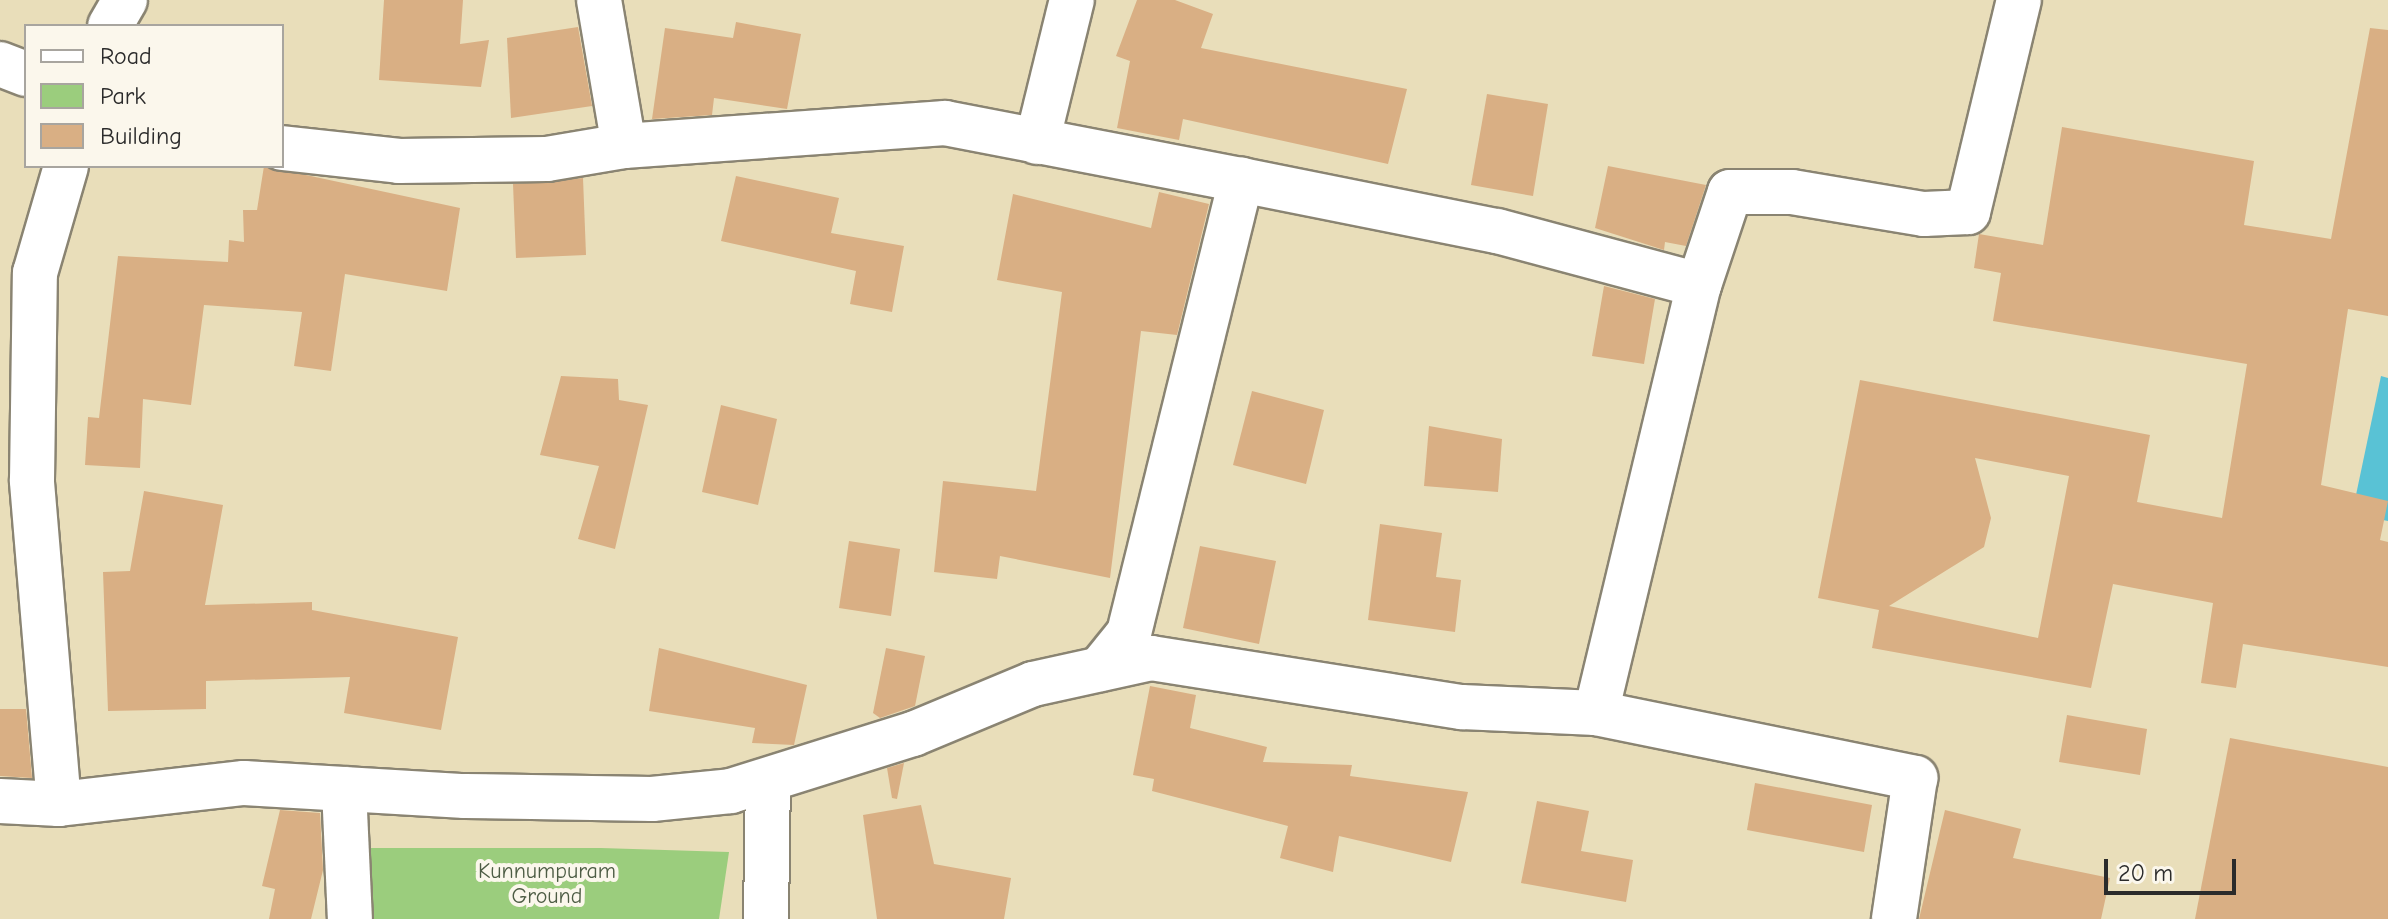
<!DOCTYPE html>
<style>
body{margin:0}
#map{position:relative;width:2388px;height:919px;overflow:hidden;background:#e9deba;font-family:"Comic Neue",sans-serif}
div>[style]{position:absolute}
.green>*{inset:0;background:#9bcd7d}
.water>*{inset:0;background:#59c2d5}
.building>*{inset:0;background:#d9af84}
.roads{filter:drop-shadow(2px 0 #8a8472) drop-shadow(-2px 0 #8a8472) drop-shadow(0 2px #8a8472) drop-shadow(0 -2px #8a8472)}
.minor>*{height:44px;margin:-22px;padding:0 22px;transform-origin:22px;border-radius:22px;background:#fff}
span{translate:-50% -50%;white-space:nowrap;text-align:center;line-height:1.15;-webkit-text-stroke:8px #fbf7ec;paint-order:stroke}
.park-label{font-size:22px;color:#4d5c44}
.legend{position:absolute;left:24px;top:24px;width:260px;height:144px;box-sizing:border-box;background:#fbf7ec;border:2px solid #a8a59f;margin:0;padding:10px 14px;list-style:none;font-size:24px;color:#2b2b2b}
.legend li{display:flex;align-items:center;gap:16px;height:40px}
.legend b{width:40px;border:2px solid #a8a59f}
.scale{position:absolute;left:2104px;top:859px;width:132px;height:36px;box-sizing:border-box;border:4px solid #2b2b2b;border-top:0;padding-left:10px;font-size:24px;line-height:28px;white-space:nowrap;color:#2b2b2b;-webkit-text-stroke:6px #fbf7ec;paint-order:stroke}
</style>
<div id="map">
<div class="green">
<i style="clip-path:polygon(371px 848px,601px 848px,729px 852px,719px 919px,366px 919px)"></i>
</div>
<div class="water">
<i style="clip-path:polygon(2381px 376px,2388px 378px,2388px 521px,2352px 514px)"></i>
</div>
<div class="building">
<i style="clip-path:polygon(384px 0,463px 0,460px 44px,489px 40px,481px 87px,379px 80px)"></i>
<i style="clip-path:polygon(1137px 0,1175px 0,1213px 14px,1201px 48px,1407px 89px,1388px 164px,1183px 119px,1179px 140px,1117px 128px,1130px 61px,1116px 56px)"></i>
<i style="clip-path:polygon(736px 22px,801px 34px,787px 109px,714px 98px,712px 115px,652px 119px,665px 28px,733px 38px)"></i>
<i style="clip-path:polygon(578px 27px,592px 106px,511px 118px,507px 38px)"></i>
<i style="clip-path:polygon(evenodd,2370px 28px,2388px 30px,2388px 316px,2348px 309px,2321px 485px,2388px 501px,2380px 540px,2388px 542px,2388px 667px,2243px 644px,2236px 688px,2201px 683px,2213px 603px,2113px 584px,2091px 688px,1872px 648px,1879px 610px,1818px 598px,1860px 380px,2150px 435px,2137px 502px,2222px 518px,2247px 364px,1993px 321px,2001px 273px,1974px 268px,1979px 234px,2043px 245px,2062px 127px,2254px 161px,2244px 225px,2331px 239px,2370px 28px,1975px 458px,2069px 476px,2038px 638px,1889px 606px,1984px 547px,1991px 518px,1975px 458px)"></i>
<i style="clip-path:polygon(1487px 94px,1548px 104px,1533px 196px,1471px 185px)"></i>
<i style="clip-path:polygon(264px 166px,460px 208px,447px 291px,345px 274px,331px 371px,294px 366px,302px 312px,204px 305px,191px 405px,143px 399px,140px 468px,85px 465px,88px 417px,99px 418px,118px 256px,228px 262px,229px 240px,244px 242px,243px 210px,257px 210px)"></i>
<i style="clip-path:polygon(1608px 166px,1706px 185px,1686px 246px,1665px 242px,1664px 250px,1595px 228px)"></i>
<i style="clip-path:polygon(736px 176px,839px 198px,831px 233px,904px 246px,892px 312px,850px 304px,856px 271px,721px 241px)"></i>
<i style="clip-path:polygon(583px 178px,586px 255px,516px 258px,513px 184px)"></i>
<i style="clip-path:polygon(1159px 192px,1209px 204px,1177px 335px,1141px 331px,1110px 578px,1000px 556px,997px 579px,934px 572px,943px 481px,1036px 491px,1062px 292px,997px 280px,1013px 194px,1151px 228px)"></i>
<i style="clip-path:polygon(1604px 286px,1655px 299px,1644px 364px,1592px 356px)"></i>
<i style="clip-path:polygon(561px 376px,618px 379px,619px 400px,648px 405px,615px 549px,578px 539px,599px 466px,540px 455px)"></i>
<i style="clip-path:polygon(1252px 391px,1324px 410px,1306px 484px,1233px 465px)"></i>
<i style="clip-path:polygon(721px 405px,777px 419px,758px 505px,702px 492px)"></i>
<i style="clip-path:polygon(1429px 426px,1502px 439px,1498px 492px,1424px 486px)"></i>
<i style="clip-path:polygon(144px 491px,223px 505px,205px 605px,312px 602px,312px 610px,458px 637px,441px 730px,344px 713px,350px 677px,206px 681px,206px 709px,108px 711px,103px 572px,130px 571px)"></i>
<i style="clip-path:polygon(1380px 524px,1442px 533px,1436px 577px,1461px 580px,1455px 632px,1368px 620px)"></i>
<i style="clip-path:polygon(849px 541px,900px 549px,891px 616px,839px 608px)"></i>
<i style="clip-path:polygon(1200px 546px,1276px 561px,1259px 644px,1183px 628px)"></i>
<i style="clip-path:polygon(659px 648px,807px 685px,794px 745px,752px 743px,755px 728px,649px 711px)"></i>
<i style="clip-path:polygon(886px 648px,925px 656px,915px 706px,880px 718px,873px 713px)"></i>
<i style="clip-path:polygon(1150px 686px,1196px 695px,1190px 728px,1267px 747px,1263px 762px,1352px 765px,1350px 776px,1468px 792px,1451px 862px,1339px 836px,1333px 872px,1280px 858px,1288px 826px,1152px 791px,1154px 779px,1133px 775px)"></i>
<i style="clip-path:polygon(0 709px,26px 709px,32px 778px,0 776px)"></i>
<i style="clip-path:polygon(2067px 715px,2147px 729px,2140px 775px,2059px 762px)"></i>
<i style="clip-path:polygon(2230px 738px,2388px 767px,2388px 919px,2195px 919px)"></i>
<i style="clip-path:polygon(904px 763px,897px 799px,892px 798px,887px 768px)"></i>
<i style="clip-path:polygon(1755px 783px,1872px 805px,1864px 852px,1747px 830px)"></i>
<i style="clip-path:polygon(1537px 801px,1589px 811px,1581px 851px,1633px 860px,1626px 902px,1521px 883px)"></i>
<i style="clip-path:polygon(921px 805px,934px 864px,1011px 878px,1004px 919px,877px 919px,863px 815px)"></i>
<i style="clip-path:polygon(280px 810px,320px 813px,323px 870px,311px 919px,269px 919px,275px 889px,262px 886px)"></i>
<i style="clip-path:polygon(1945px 810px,2021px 829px,2013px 858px,2110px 878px,2101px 919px,1919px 919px)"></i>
</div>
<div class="roads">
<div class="minor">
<i style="left:599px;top:0;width:148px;rotate:80.3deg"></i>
<i style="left:110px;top:26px;width:30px;rotate:-60deg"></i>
<i style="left:0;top:64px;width:28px;rotate:21deg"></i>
<i style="left:1037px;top:142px;width:146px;rotate:-76.2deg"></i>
<i style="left:282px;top:148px;width:118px;rotate:6.3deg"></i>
<i style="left:399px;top:161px;width:148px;rotate:-0.8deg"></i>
<i style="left:547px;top:159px;width:78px;rotate:-9.6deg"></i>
<i style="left:624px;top:146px;width:322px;rotate:-4.1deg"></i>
<i style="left:945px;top:123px;width:301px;rotate:10.9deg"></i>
<i style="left:1100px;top:669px;width:46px;rotate:-51.1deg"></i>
<i style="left:1129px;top:633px;width:467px;rotate:-76.1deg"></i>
<i style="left:1241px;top:180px;width:261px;rotate:11.3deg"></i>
<i style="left:1497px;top:231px;width:209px;rotate:15deg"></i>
<i style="left:1596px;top:713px;width:326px;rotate:11.5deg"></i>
<i style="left:1915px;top:778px;width:143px;rotate:98.5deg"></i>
<i style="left:344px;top:789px;width:130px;rotate:87.4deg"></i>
<i style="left:0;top:801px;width:59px;rotate:2.9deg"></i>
<i style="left:59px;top:804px;width:186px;rotate:-6.5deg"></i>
<i style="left:244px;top:783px;width:221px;rotate:3.4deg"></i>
<i style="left:465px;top:796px;width:187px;rotate:0.9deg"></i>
<i style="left:652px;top:799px;width:79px;rotate:-5.8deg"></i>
<i style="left:731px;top:791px;width:191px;rotate:-17.4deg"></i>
<i style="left:913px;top:734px;width:130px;rotate:-22.6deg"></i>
<i style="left:1033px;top:684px;width:121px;rotate:-12.4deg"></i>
<i style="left:1151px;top:658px;width:315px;rotate:9deg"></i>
<i style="left:1462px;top:707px;width:134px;rotate:2.6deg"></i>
<i style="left:1596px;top:713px;width:440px;rotate:-76.5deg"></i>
<i style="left:1699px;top:285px;width:98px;rotate:-71.6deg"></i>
<i style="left:1730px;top:192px;width:62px"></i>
<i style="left:1792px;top:192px;width:134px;rotate:9.5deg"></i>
<i style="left:1924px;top:214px;width:44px;rotate:-2.6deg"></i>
<i style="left:1968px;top:212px;width:218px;rotate:-76.5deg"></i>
<i style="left:59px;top:804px;width:325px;rotate:-94.8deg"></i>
<i style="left:32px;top:480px;width:207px;rotate:-89.2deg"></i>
<i style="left:35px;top:273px;width:111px;rotate:-73.8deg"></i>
<i style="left:766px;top:919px;width:137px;rotate:-89.2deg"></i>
</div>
</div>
<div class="park-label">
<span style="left:547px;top:884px">Kunnumpuram<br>Ground</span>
</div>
<ul class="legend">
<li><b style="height:10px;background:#fff"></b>Road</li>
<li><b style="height:22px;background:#9bcd7d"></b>Park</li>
<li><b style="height:22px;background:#d9af84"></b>Building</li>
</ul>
<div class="scale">20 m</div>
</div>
